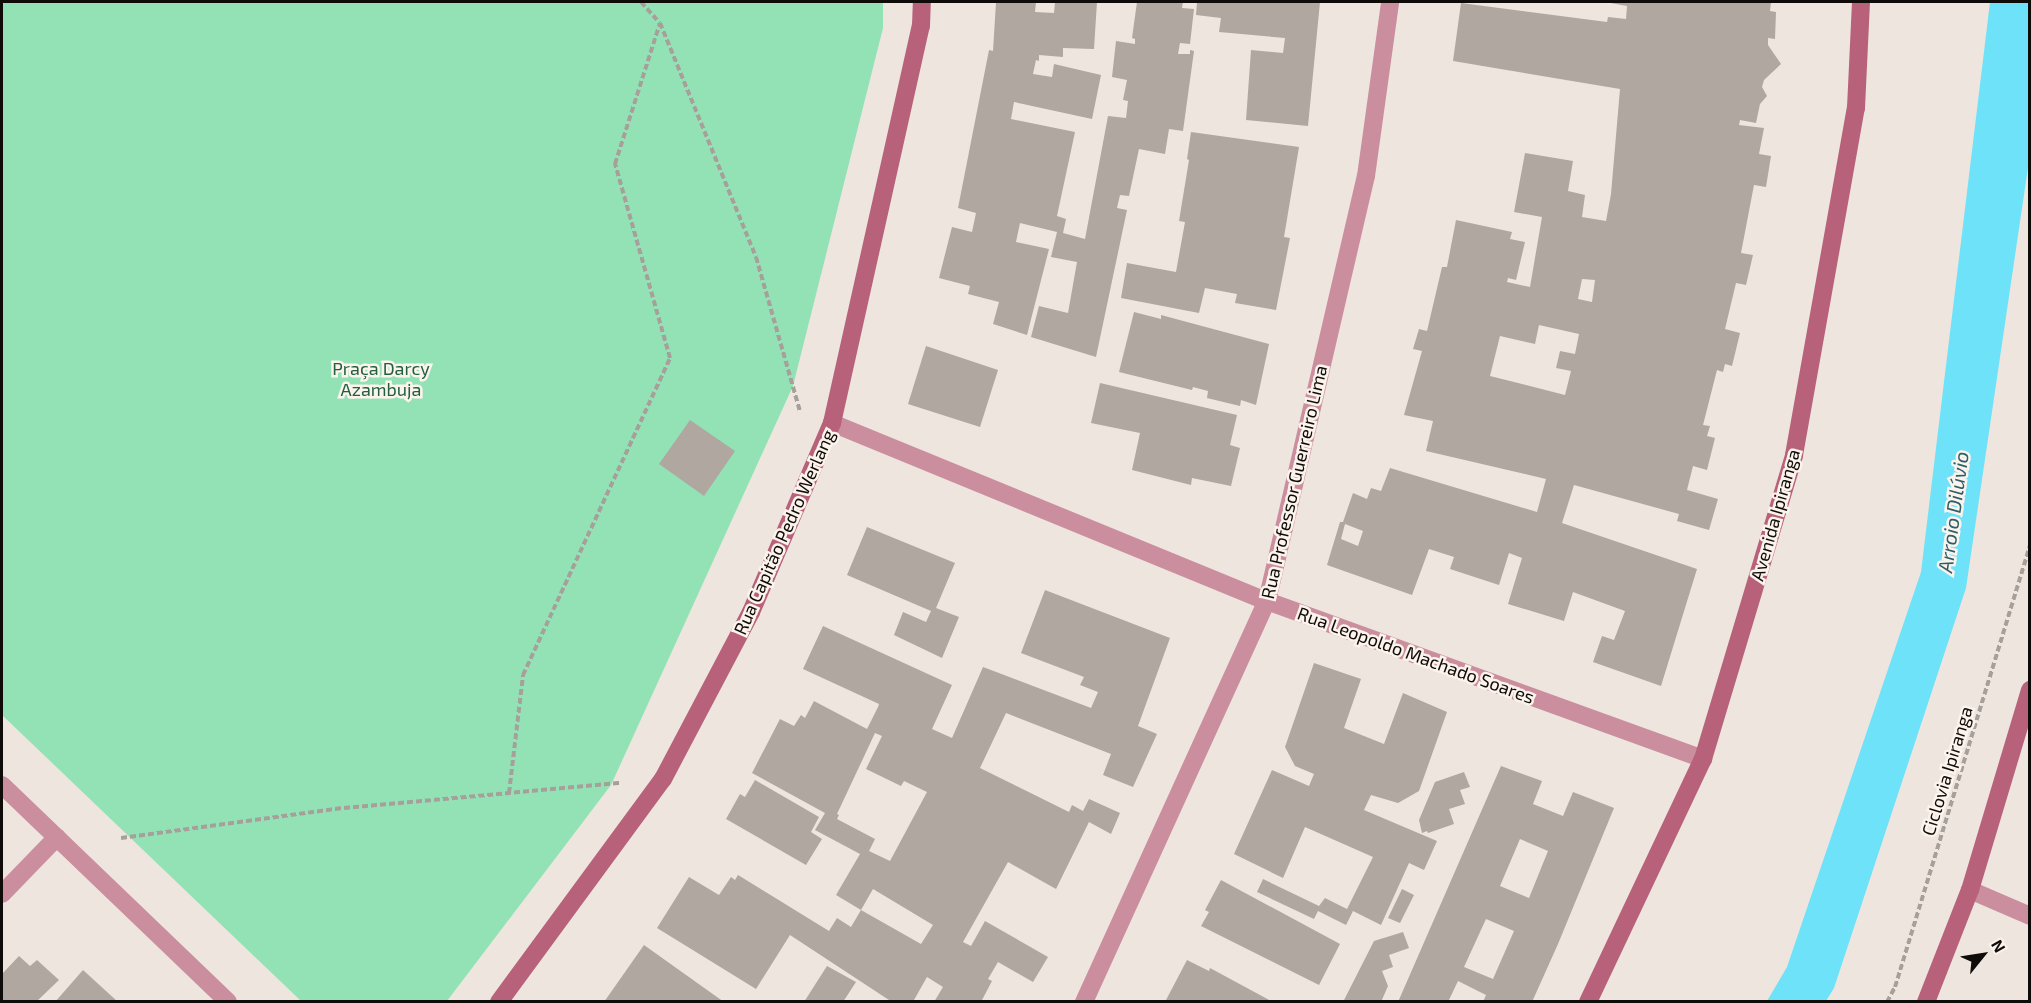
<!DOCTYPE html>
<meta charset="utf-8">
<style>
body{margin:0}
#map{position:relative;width:2031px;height:1003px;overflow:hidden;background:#eee5de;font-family:"Exo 2",sans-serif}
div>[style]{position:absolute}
.green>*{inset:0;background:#93e2b5}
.water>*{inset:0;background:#6ee2f8}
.building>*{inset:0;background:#afa7a0}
.path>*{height:4px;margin-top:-2px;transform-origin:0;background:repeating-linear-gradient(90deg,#a69f9a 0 6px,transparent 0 9px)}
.street>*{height:18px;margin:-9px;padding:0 9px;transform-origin:9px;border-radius:9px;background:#cb8e9e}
.secondary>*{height:18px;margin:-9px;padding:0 9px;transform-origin:9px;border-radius:9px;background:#b8617a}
span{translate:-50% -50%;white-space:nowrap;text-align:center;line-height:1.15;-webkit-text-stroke:5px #fbf3ec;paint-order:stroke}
.park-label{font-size:18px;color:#216142}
.street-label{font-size:18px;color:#0e0b09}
.water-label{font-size:20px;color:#2d5f69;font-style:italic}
.frame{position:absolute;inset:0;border:3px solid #0e0b09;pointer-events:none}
.north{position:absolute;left:1953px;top:925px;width:60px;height:60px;-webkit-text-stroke:4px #fbf3ec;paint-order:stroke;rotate:60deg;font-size:16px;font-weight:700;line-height:24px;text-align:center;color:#0e0b09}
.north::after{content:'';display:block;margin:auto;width:21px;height:27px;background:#0e0b09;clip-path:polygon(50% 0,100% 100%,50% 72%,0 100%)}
</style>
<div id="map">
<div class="green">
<i style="clip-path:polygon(2px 2px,883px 2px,883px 28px,793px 386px,611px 785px,447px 1001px,301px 1001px,2px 715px)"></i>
</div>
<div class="water">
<i style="clip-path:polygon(1990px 2px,2029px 2px,2030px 154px,1966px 588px,1834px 988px,1826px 1001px,1767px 1001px,1787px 967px,1921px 572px)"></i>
</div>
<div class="building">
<i style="clip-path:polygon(996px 2px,1036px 2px,1035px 12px,1054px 13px,1055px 2px,1097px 2px,1094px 49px,1063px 48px,1063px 57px,1039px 55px,1039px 61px,1036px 60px,1033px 74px,1052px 77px,1054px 64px,1101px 75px,1092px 119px,1014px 102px,1011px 119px,1075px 132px,1057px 216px,1066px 219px,1063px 233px,1085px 239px,1108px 116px,1126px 118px,1128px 101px,1123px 100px,1127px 80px,1112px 77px,1116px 41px,1135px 44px,1135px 39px,1132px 38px,1137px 2px,1183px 2px,1182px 8px,1194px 9px,1190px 44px,1180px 43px,1178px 54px,1190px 54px,1190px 50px,1194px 51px,1183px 131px,1169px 129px,1165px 154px,1139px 149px,1129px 196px,1120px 195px,1117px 208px,1127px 210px,1096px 357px,1031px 337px,1039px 306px,1068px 313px,1077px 262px,1051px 257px,1057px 232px,1020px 223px,1016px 242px,1049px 249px,1027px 335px,993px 324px,999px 302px,968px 294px,970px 286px,939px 278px,952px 227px,972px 232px,976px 213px,958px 208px,989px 50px,993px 51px)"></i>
<i style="clip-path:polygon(1197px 2px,1320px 2px,1308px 126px,1246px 120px,1251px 50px,1283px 53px,1285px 38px,1219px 32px,1221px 18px,1196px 15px)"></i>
<i style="clip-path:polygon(evenodd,1605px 2px,1771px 2px,1770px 11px,1776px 12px,1775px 39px,1768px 38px,1768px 45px,1781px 64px,1764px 80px,1762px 87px,1767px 96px,1760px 104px,1756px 123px,1740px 120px,1739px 125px,1764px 128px,1759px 154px,1771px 156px,1766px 187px,1754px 185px,1741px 253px,1753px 255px,1746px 285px,1736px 283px,1725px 329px,1740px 333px,1732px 366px,1725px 364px,1723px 372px,1717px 370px,1703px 425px,1710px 426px,1707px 436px,1715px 438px,1707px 470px,1693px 466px,1687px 490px,1718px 499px,1709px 530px,1677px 521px,1679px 514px,1574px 485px,1562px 523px,1697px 569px,1661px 686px,1593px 662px,1602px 636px,1614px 640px,1625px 611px,1573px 592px,1564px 621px,1508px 604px,1522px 558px,1509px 553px,1499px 585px,1450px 569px,1454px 557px,1429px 549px,1412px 595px,1327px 565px,1340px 522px,1343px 522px,1353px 493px,1367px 499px,1371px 488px,1381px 491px,1390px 468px,1537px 512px,1546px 479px,1426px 451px,1433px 421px,1404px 415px,1422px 351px,1413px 349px,1419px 329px,1427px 331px,1442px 267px,1447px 267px,1456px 220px,1512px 232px,1510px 239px,1525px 242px,1516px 280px,1508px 278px,1507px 282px,1530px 287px,1542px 217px,1514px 212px,1525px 153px,1573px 161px,1568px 191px,1585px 195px,1582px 217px,1606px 221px,1611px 194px,1620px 89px,1453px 61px,1461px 3px,1607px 22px,1608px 17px,1626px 19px,1627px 6px,1605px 2px,1582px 279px,1595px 280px,1592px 302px,1578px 299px,1582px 279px,1605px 2px,1539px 325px,1579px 334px,1575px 354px,1560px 351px,1556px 368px,1571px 371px,1565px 395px,1490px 376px,1500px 336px,1535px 344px,1539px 325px,1605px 2px,1345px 524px,1363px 531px,1358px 546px,1341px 539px,1345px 524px)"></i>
<i style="clip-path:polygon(1191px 132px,1299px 147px,1284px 237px,1290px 238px,1276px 310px,1235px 303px,1237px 294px,1205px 288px,1199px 313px,1121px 298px,1127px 263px,1176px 272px,1185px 222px,1179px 221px,1189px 160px,1187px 159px)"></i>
<i style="clip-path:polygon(1134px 312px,1161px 319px,1161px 315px,1269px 344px,1256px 405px,1241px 400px,1240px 406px,1207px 398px,1208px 391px,1193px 387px,1192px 390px,1119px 372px)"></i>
<i style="clip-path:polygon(926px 346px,998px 370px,980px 427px,908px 404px)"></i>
<i style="clip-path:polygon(1100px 383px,1237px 415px,1230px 445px,1240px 448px,1231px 486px,1192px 478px,1191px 485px,1132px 470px,1140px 433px,1091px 423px)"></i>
<i style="clip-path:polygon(690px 420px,735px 451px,704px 496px,659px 464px)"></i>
<i style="clip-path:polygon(867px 527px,955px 563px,936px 608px,959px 617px,942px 658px,894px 635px,903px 612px,926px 622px,931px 611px,847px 575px)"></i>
<i style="clip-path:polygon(evenodd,1045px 590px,1170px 638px,1138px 726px,1157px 734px,1133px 787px,1103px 775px,1111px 754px,1006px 713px,980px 768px,1069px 812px,1072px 805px,1083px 811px,1089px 799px,1120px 813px,1111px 834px,1089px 822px,1056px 889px,1008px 862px,963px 942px,971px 946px,985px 921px,1048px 957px,1033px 982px,998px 962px,988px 979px,992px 981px,981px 1002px,934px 1002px,943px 987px,927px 977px,914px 1000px,916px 1002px,892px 1002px,790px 935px,756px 989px,657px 928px,689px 877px,719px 895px,731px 877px,735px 880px,738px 875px,829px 931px,837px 918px,851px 927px,861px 910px,921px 944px,933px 925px,873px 889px,861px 910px,836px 895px,860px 854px,815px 830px,825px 813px,752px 773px,780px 719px,794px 726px,801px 715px,805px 718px,814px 701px,867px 729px,878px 707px,879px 704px,803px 669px,823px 626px,952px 685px,932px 729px,952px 738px,983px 667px,1091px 708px,1098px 692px,1080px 685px,1084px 677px,1021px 653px,1045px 590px,875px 733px,882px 736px,866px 769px,901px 786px,904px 781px,927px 792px,890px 861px,869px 851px,875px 839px,837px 819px,839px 815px,837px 814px,875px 733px)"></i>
<i style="clip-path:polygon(1314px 663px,1361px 679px,1344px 728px,1384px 744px,1403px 693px,1447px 712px,1419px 791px,1398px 803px,1371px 795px,1364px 810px,1437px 841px,1424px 870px,1409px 863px,1381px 925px,1353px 911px,1346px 925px,1318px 911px,1314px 919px,1257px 892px,1263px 879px,1319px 906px,1325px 898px,1347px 909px,1373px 857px,1305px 827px,1283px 878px,1234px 854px,1272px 770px,1309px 786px,1314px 774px,1295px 766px,1285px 747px)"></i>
<i style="clip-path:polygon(evenodd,1501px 766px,1542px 781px,1533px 804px,1563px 816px,1573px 792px,1614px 808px,1558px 944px,1532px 1002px,1483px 1002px,1486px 995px,1458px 981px,1448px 1002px,1398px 1002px,1501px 766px,1520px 839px,1548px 851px,1529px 898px,1500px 886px,1520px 839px,1501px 766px,1486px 919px,1514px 931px,1493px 979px,1464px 967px,1486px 919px)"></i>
<i style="clip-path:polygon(1464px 772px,1470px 787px,1460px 790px,1465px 804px,1449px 809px,1454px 824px,1428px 833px,1427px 831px,1422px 833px,1419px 820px,1435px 782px)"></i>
<i style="clip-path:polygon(755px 780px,819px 817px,811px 832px,822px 839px,806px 865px,726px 819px,740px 794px,745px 797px)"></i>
<i style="clip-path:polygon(1221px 880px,1340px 944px,1319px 985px,1201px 926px,1209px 912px,1205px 910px)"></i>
<i style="clip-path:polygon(1402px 889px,1414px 895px,1400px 923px,1388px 918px)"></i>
<i style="clip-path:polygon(1403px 932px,1409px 948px,1389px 955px,1393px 967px,1382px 971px,1388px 986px,1381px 1002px,1343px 1002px,1374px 941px)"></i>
<i style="clip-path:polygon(644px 945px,724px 1002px,604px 1002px)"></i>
<i style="clip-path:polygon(19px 956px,30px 966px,37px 960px,59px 980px,36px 1002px,2px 1002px,2px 974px)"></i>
<i style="clip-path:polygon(1187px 960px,1209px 971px,1210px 968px,1273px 1002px,1165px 1002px)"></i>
<i style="clip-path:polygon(827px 966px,856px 982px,843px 1002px,804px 1002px)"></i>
<i style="clip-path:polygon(83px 970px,118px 1002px,55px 1002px)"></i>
</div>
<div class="path">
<i style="left:641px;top:2px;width:28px;rotate:48deg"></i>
<i style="left:660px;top:23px;width:253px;rotate:67.7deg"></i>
<i style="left:756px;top:257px;width:160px;rotate:74.1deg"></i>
<i style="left:509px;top:793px;width:119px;rotate:-83.2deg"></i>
<i style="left:523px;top:675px;width:349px;rotate:-65.1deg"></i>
<i style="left:670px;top:358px;width:202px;rotate:-105.8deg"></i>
<i style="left:615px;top:164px;width:148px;rotate:-72.3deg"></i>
<i style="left:121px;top:838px;width:225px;rotate:-7.7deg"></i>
<i style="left:344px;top:808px;width:278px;rotate:-5.2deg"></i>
<i style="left:1887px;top:1002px;width:17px;rotate:-62deg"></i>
<i style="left:1895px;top:987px;width:461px;rotate:-73deg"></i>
</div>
<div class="street">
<i style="left:832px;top:423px;width:470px;rotate:22.3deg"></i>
<i style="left:1267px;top:601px;width:464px;rotate:19.9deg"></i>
<i style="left:2px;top:785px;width:313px;rotate:43.8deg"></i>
<i style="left:1970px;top:890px;width:65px;rotate:23.4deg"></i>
<i style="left:2px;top:894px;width:79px;rotate:-46deg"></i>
<i style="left:1084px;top:1002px;width:441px;rotate:-65.5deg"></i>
<i style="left:1267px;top:601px;width:436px;rotate:-76.9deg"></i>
<i style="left:1366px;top:176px;width:176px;rotate:-82.1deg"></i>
</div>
<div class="secondary">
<i style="left:499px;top:1002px;width:277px;rotate:-53.7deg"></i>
<i style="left:663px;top:779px;width:189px;rotate:-62.2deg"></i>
<i style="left:751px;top:612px;width:206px;rotate:-66.8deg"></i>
<i style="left:832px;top:423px;width:407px;rotate:-77.4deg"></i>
<i style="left:921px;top:26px;width:24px;rotate:-88deg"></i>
<i style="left:1588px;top:1002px;width:269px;rotate:-64.7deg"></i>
<i style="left:1703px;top:759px;width:317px;rotate:-73.3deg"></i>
<i style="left:1794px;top:455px;width:352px;rotate:-79.9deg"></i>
<i style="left:1856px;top:108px;width:106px;rotate:-87.3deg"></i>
<i style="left:1926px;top:1002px;width:120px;rotate:-68.6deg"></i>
<i style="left:1970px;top:890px;width:209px;rotate:-73.3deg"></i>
</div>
<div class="park-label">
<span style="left:381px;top:379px">Praça Darcy<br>Azambuja</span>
</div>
<div class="street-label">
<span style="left:1294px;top:482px;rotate:-77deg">Rua Professor Guerreiro Lima</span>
<span style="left:1775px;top:515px;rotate:-74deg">Avenida Ipiranga</span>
<span style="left:784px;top:532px;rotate:-66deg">Rua Capitão Pedro Werlang</span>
<span style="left:1416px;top:655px;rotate:20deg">Rua Leopoldo Machado Soares</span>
<span style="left:1947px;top:771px;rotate:-73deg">Ciclovia Ipiranga</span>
</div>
<div class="water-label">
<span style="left:1953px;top:512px;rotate:-82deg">Arroio Dilúvio</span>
</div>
<div class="frame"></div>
<div class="north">N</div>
</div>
